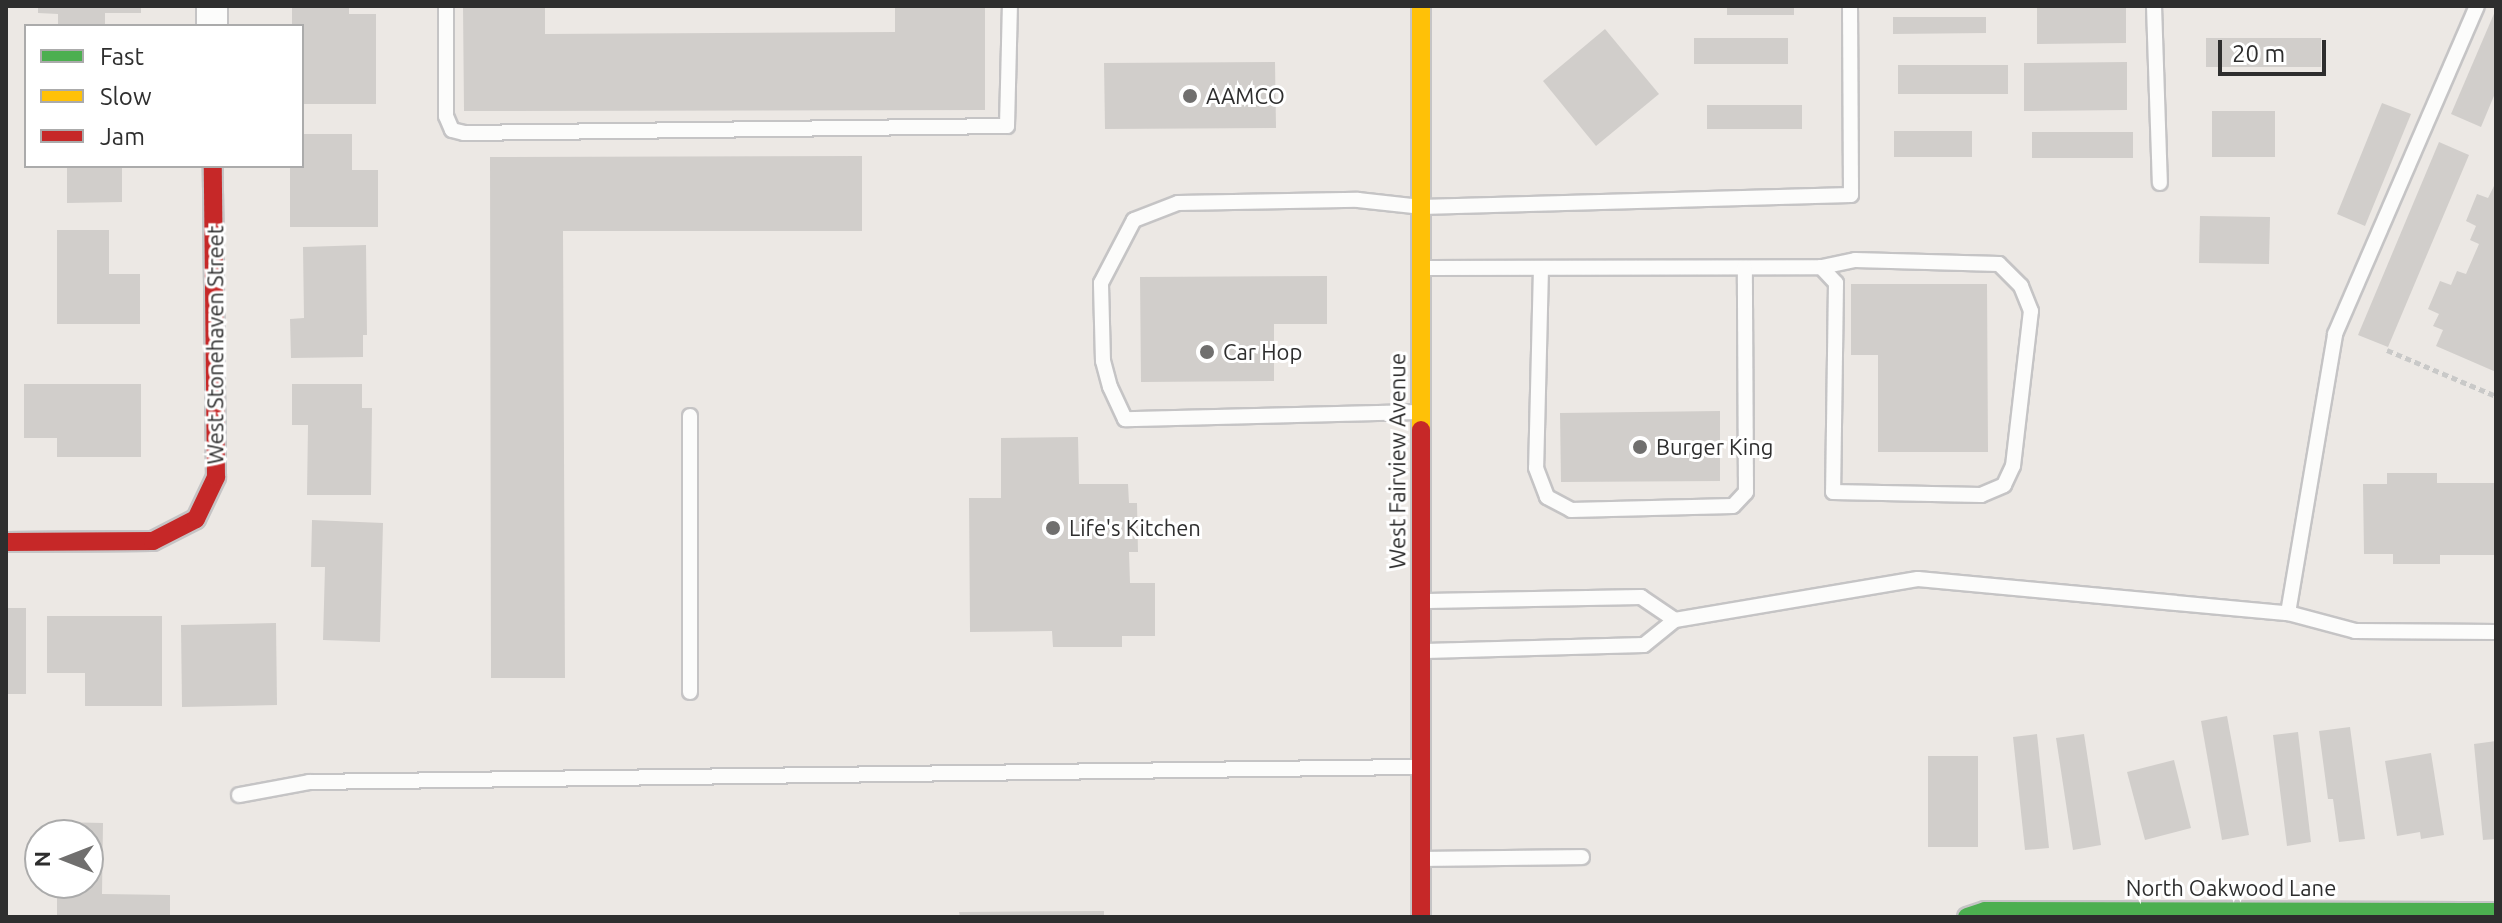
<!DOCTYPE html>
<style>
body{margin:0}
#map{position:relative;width:2502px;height:923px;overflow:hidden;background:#ece8e4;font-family:Ubuntu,sans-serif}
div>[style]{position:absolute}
.building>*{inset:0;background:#d1cecb}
.path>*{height:5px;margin-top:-2.5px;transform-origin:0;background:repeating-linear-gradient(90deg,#c9c9c8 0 6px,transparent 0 10px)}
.roads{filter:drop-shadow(2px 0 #c5c4c5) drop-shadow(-2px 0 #c5c4c5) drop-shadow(0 2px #c5c4c5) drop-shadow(0 -2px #c5c4c5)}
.lane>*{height:14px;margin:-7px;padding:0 7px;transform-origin:7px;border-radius:7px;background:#fcfcfb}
.street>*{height:30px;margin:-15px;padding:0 15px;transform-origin:15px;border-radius:15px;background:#fcfcfb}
.fast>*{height:18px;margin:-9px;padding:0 9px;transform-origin:9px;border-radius:9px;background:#4caf50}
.slow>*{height:18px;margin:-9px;padding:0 9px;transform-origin:9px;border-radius:9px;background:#ffc107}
.jam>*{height:18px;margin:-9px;padding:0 9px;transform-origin:9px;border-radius:9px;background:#c62828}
.dots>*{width:22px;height:22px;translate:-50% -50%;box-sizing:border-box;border:4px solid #fff;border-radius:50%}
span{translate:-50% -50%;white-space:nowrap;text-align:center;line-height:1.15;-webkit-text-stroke:6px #fff;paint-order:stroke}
.poi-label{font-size:22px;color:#2e2e2e}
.left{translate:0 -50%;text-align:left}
.street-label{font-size:22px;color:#2e2e2e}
.frame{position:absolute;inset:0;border:8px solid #2e2e2e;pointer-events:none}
.legend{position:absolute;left:24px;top:24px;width:280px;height:144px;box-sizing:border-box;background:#fff;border:2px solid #ababab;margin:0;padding:10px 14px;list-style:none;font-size:24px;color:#2e2e2e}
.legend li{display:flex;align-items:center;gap:16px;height:40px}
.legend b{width:40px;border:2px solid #ababab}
.north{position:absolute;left:24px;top:819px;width:80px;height:80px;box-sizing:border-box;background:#fff;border:2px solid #ababab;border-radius:50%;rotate:270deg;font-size:22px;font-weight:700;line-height:32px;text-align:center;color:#2e2e2e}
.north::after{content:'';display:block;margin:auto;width:28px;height:36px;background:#706f6e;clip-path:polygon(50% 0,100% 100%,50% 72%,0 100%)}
.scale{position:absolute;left:2218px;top:40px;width:108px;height:36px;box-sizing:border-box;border:4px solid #2e2e2e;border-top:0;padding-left:10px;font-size:24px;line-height:28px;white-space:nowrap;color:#2e2e2e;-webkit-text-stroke:6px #fff;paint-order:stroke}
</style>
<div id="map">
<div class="building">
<i style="clip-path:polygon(38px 6px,141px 6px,141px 13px,105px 13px,105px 26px,58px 26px,58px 14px,38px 13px)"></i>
<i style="clip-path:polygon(292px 6px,349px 6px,349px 14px,376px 14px,376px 104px,302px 104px,302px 26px,292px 26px)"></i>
<i style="clip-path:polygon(463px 6px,545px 6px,545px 34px,895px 32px,895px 6px,985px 6px,985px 110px,464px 111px)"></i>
<i style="clip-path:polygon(1727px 6px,1794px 6px,1794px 15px,1727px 15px)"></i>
<i style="clip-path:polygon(2037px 6px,2126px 6px,2126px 43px,2037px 44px)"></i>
<i style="clip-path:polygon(2496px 9px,2496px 91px,2481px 127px,2451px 114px)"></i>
<i style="clip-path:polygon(1893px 17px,1986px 17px,1986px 33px,1893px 34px)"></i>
<i style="clip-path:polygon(1605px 29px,1659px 94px,1596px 146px,1543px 81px)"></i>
<i style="clip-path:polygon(1694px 38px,1788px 38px,1788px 64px,1694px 64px)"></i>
<i style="clip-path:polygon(2206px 38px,2321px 38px,2321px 67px,2206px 67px)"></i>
<i style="clip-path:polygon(1275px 62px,1276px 128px,1105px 129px,1104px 63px)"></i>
<i style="clip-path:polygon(2127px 62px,2127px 110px,2024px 111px,2024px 63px)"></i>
<i style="clip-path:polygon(1898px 65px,2008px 65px,2008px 94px,1898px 94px)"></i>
<i style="clip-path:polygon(2382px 103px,2411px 114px,2365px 226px,2337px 214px)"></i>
<i style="clip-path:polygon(1707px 105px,1802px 105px,1802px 129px,1707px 129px)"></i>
<i style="clip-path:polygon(2212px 111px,2275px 111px,2275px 157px,2212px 157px)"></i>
<i style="clip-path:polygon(1894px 131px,1972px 131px,1972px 157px,1894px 157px)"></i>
<i style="clip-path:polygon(2032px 132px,2133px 132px,2133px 158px,2032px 158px)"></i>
<i style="clip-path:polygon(302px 134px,352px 134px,352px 170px,378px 170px,378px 227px,290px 227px,290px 166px,302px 166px)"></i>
<i style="clip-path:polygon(2439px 142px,2469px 155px,2388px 347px,2358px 335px)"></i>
<i style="clip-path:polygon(862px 156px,862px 231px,563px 231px,565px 678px,491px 678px,490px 157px)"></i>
<i style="clip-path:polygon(67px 166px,122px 166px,122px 202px,67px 203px)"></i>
<i style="clip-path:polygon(2494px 186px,2496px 187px,2496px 372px,2436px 346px,2443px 330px,2433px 326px,2439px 314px,2428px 309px,2440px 281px,2451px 285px,2457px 271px,2466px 274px,2479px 244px,2470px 240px,2476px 226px,2466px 221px,2477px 194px,2488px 198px)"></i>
<i style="clip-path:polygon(2200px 216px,2270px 217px,2269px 264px,2199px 263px)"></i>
<i style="clip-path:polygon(57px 230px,109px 230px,109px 274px,140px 274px,140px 324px,57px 324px)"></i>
<i style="clip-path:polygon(366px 245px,367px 335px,363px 335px,363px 357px,291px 358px,290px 319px,304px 318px,303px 247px)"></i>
<i style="clip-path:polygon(1327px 276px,1327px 324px,1274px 324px,1274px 381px,1141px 382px,1140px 277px)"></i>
<i style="clip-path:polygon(1851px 284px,1987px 284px,1988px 452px,1878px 452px,1878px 355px,1851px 355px)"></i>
<i style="clip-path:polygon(24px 384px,141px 384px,141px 457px,57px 457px,57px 438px,24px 438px)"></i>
<i style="clip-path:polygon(292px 384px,362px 384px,362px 408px,372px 408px,371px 495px,307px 495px,308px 425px,292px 425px)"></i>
<i style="clip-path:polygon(1720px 411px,1720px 481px,1561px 482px,1560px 413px)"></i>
<i style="clip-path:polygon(1078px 437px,1079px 484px,1128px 484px,1129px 503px,1137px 503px,1138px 552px,1129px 552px,1130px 583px,1155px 583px,1155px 636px,1122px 636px,1122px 647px,1053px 647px,1052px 631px,970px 632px,969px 498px,1001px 498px,1001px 438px)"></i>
<i style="clip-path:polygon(2387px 473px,2437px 473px,2437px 483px,2496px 483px,2496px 555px,2440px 555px,2440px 564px,2393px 564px,2393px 554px,2364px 554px,2363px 484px,2387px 484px)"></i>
<i style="clip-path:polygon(312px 520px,383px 523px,380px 642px,323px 640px,325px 567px,311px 567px)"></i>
<i style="clip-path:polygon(6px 608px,26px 608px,26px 694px,6px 694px)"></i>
<i style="clip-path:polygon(47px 616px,162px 616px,162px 706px,85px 706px,85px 673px,47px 673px)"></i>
<i style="clip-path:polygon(276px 623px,277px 705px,182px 707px,181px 625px)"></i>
<i style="clip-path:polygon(2227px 716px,2249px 835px,2222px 840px,2201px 721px)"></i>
<i style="clip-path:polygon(2350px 727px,2365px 839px,2339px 842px,2333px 799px,2328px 799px,2319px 731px)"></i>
<i style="clip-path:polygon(2298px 732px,2311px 842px,2287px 846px,2273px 735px)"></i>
<i style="clip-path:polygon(2037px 734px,2049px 848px,2025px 850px,2013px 737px)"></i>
<i style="clip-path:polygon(2084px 734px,2101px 845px,2073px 850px,2056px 738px)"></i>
<i style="clip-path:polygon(2496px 741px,2496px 839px,2483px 840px,2474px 744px)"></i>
<i style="clip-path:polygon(2431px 753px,2444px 835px,2421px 839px,2420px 832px,2397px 836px,2385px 761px)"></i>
<i style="clip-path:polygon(1928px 756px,1978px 756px,1978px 847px,1928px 847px)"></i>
<i style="clip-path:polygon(2174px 760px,2191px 828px,2145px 840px,2127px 772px)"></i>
<i style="clip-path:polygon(58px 822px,103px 823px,102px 894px,170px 895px,170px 917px,57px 917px,57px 883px,88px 883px,88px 835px,58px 835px)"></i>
<i style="clip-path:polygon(1104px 911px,1104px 917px,960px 917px,959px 912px)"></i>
</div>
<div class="path">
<i style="left:2387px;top:350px;width:118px;rotate:22.9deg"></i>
</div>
<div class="roads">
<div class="lane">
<i style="left:446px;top:6px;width:110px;rotate:90deg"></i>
<i style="left:446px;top:116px;width:15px;rotate:67deg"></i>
<i style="left:452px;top:130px;width:12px;rotate:14deg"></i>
<i style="left:464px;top:133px;width:543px;rotate:-0.74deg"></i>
<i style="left:1007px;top:126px;width:120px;rotate:-88.6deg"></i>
<i style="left:2154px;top:6px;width:177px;rotate:88.1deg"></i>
<i style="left:1426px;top:268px;width:395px;rotate:-0.1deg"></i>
<i style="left:1821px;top:267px;width:22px;rotate:47deg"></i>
<i style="left:1836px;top:283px;width:209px;rotate:90.8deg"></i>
<i style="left:1833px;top:492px;width:148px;rotate:1.2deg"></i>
<i style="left:1981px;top:495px;width:25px;rotate:-23deg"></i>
<i style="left:2004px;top:485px;width:21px;rotate:-65deg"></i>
<i style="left:2013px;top:466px;width:156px;rotate:-83.4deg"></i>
<i style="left:2031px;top:311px;width:27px;rotate:-112deg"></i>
<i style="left:2021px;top:286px;width:31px;rotate:-135deg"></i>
<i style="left:1999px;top:264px;width:144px;rotate:-178.4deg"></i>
<i style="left:1855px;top:260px;width:35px;rotate:168deg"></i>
<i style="left:1541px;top:268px;width:200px;rotate:91.4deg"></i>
<i style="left:1536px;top:468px;width:31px;rotate:69deg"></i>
<i style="left:1547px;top:497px;width:27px;rotate:28deg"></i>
<i style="left:1571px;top:510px;width:162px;rotate:-1.4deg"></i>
<i style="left:1733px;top:506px;width:19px;rotate:-47deg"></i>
<i style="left:1746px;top:492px;width:224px;rotate:-90.3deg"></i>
<i style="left:1418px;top:412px;width:293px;rotate:178.6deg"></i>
<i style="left:1125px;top:419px;width:35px;rotate:-115deg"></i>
<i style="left:1110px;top:387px;width:27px;rotate:-105deg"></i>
<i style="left:1103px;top:361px;width:78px;rotate:-91.5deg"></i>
<i style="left:1101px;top:283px;width:71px;rotate:-62.4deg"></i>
<i style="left:1134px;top:220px;width:47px;rotate:-21.1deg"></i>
<i style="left:1178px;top:203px;width:180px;rotate:-1deg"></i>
<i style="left:1358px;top:200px;width:63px;rotate:6.3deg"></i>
<i style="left:1421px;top:207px;width:430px;rotate:-1.6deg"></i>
<i style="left:1851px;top:195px;width:189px;rotate:-90.3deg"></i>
<i style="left:1427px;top:601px;width:214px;rotate:-1.1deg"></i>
<i style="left:1641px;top:597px;width:41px;rotate:34.1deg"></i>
<i style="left:2288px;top:613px;width:283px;rotate:-80.4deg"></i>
<i style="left:2335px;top:334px;width:357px;rotate:-66.6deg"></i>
<i style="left:1425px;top:651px;width:219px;rotate:-1.6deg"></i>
<i style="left:1644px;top:645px;width:40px;rotate:-39deg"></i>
<i style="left:1675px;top:620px;width:246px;rotate:-9.6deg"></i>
<i style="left:1918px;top:579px;width:372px;rotate:5.3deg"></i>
<i style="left:2288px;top:613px;width:69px;rotate:15deg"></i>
<i style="left:2355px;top:631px;width:141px;rotate:0.4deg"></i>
<i style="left:690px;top:692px;width:276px;rotate:-90deg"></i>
<i style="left:239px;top:795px;width:71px;rotate:-10.5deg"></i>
<i style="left:309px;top:782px;width:1107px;rotate:-0.78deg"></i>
<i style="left:1426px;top:859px;width:156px;rotate:-0.7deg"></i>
</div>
<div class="street">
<i style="left:212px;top:6px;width:20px;rotate:90deg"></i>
</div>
<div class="fast">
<i style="left:1967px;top:917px;width:19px;rotate:-18deg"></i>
<i style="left:1985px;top:911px;width:511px;rotate:0.11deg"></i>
</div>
<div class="slow">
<i style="left:1421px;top:6px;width:424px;rotate:90deg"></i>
</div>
<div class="jam">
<i style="left:1421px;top:430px;width:487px;rotate:90deg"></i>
<i style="left:6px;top:542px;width:147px;rotate:-0.4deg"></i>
<i style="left:153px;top:541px;width:48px;rotate:-27.1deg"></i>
<i style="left:196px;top:519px;width:47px;rotate:-64.5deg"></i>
<i style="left:216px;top:477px;width:311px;rotate:-90.6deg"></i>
</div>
</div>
<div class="dots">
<i style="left:1190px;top:96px;background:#706f6e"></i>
<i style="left:1207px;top:352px;background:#706f6e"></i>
<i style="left:1640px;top:447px;background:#706f6e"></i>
<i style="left:1053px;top:528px;background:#706f6e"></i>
</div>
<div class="poi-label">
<span class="left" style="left:1206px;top:96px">AAMCO</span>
<span class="left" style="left:1223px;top:352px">Car Hop</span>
<span class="left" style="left:1656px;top:447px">Burger King</span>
<span class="left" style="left:1069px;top:528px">Life's Kitchen</span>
</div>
<div class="street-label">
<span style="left:215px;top:345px;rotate:-90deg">West Stonehaven Street</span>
<span style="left:1397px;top:461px;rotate:-90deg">West Fairview Avenue</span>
<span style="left:2231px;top:888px">North Oakwood Lane</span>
</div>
<div class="frame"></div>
<ul class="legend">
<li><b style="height:10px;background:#4caf50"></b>Fast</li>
<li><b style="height:10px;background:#ffc107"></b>Slow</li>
<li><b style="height:10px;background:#c62828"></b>Jam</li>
</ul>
<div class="north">N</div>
<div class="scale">20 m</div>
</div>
